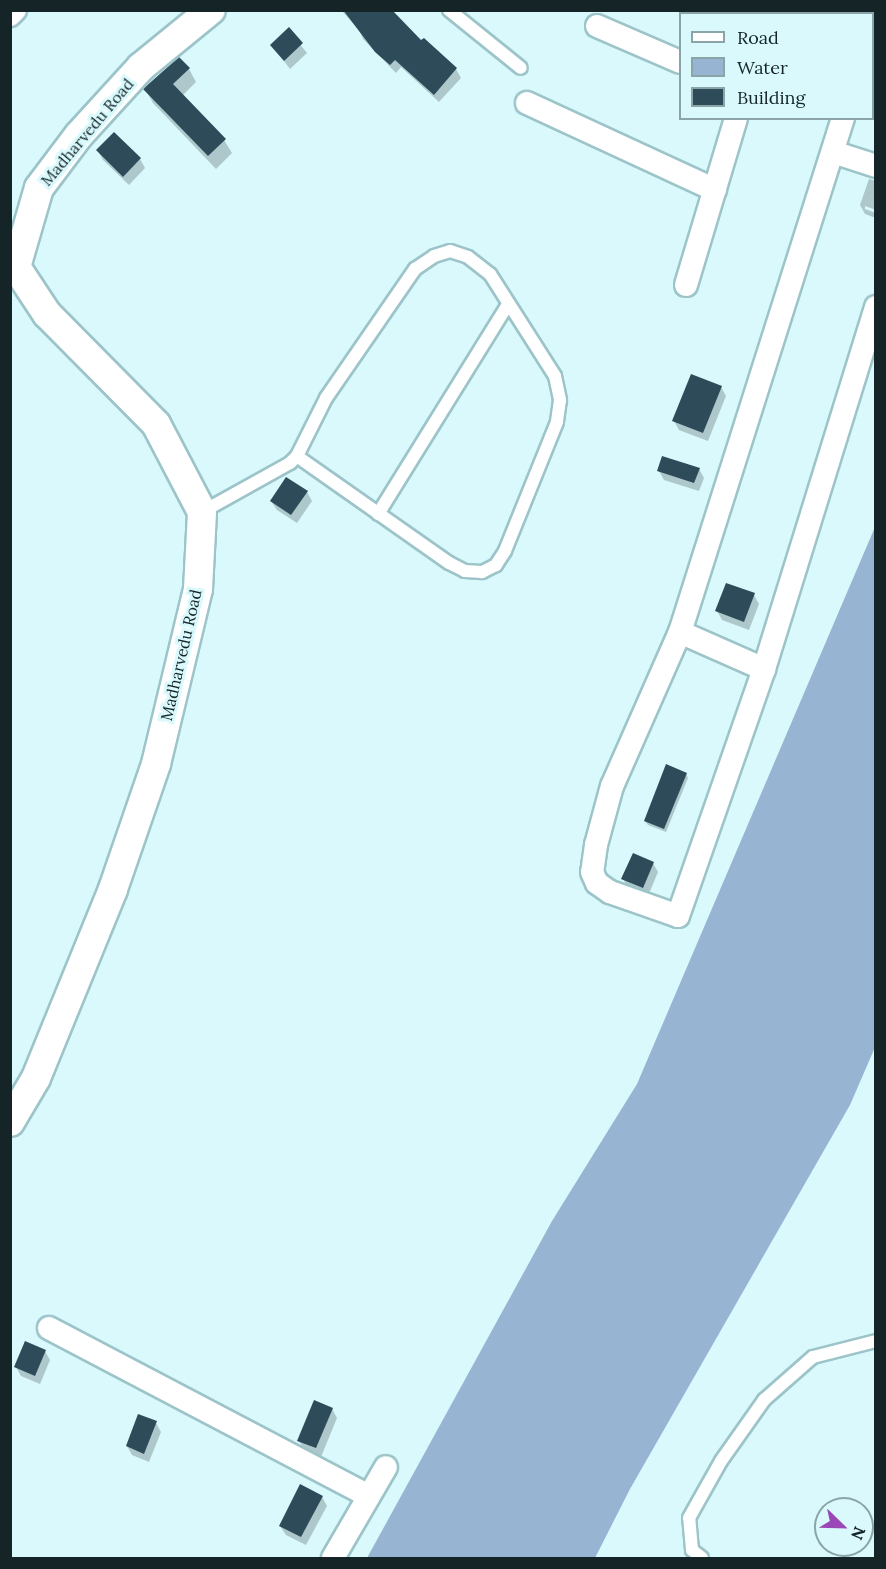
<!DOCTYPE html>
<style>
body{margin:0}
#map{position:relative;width:886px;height:1569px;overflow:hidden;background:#d9f9fd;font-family:Lora,serif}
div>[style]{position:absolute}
.water>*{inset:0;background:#97b4d3}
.shadow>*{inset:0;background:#0003}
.building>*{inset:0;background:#2d4b59}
.roads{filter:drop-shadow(2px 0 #9cc4c9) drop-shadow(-2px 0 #9cc4c9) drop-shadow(0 2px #9cc4c9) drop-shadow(0 -2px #9cc4c9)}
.service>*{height:12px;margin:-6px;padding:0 6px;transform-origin:6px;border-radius:6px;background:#fff}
.minor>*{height:22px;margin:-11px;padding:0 11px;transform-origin:11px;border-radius:11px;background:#fff}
.tertiary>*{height:28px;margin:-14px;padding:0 14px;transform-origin:14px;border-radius:14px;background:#fff}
span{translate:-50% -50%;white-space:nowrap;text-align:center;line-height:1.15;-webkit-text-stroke:6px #d9f9fd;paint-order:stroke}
.street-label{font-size:16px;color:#152527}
.frame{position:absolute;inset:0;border:12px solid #152527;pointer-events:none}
.legend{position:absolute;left:679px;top:12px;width:195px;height:108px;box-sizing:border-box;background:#d9f9fd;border:2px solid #8ba4a7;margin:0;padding:8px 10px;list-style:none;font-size:18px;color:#152527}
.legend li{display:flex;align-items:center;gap:12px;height:30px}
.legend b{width:30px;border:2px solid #8ba4a7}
.north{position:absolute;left:814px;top:1497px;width:60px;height:60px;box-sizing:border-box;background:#d9f9fd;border:2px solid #8ba4a7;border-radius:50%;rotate:113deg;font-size:16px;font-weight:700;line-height:24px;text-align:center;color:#152527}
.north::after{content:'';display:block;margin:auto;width:21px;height:27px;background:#9a48b7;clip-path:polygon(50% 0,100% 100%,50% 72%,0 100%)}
</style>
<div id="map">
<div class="water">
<i style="clip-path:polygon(875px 527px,876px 1045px,850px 1105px,630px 1489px,595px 1558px,367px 1558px,552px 1221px,637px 1084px)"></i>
</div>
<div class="shadow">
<i style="clip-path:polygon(341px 10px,390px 10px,421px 43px,424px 40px,456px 69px,461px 78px,439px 102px,401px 67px,396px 73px,363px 39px,359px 30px)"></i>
<i style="clip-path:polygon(288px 29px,307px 53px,290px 69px,272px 45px)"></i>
<i style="clip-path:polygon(189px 69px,196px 82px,182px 96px,224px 140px,232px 153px,216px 169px,153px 103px,145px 89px)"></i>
<i style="clip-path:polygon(114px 134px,140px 159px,145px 168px,129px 185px,103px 160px,98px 151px)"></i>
<i style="clip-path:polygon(869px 179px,876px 181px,876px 210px,865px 206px,865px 209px,876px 213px,876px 218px,865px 214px,860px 205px)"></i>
<i style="clip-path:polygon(721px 387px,726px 396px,708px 441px,679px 430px,674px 421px)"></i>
<i style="clip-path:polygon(699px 469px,704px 478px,699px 491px,664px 480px,659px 471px)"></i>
<i style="clip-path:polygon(307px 492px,312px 501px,297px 523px,277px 510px,271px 501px)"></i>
<i style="clip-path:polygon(754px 595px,759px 604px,749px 630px,722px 620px,717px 611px)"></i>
<i style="clip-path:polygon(686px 774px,688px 778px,666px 832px,648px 825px,645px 821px)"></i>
<i style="clip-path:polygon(653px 863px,658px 872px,648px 896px,628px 888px,623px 879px)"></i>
<i style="clip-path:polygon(45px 1351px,50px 1360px,40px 1384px,21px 1376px,16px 1367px)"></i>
<i style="clip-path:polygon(332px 1409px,337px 1418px,321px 1457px,304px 1449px,299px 1441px)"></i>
<i style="clip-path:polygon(156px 1423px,161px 1432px,149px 1462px,132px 1455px,127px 1446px)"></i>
<i style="clip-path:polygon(322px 1497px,327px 1506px,306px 1545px,286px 1535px,280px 1526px)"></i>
</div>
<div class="building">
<i style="clip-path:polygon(343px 10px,392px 10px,421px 40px,424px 38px,457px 68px,434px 95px,395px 60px,390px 65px,375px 52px)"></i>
<i style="clip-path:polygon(289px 27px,303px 43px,284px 61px,270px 45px)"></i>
<i style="clip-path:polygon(179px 57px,190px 68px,173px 84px,226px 139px,208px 156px,143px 89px)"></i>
<i style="clip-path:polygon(114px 132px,141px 158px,123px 177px,96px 150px)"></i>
<i style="clip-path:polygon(691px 374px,722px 386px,703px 433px,672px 421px)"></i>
<i style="clip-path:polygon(662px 456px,700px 468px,694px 483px,657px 471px)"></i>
<i style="clip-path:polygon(286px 477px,308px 491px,291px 515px,270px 501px)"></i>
<i style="clip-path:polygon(726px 583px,755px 593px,744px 622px,715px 611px)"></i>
<i style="clip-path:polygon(666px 764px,687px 773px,664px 829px,644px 821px)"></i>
<i style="clip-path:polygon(633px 853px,654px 862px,643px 888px,621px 879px)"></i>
<i style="clip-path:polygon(25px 1341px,46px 1350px,35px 1376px,14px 1367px)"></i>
<i style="clip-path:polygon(314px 1400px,333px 1408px,316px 1448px,297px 1441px)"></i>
<i style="clip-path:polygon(138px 1414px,157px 1421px,144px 1454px,126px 1446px)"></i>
<i style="clip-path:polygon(300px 1484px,323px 1496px,301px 1537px,279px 1526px)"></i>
</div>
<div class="roads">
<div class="service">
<i style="left:449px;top:10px;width:92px;rotate:38.9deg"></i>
<i style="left:450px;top:251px;width:19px;rotate:18deg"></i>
<i style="left:468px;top:257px;width:28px;rotate:38deg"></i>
<i style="left:490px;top:274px;width:121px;rotate:57.5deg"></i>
<i style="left:555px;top:376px;width:25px;rotate:78deg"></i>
<i style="left:560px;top:400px;width:22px;rotate:98deg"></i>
<i style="left:557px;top:422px;width:139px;rotate:112deg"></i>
<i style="left:505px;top:551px;width:17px;rotate:123deg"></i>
<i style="left:496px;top:565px;width:16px;rotate:153deg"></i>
<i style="left:482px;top:572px;width:17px;rotate:-177deg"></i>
<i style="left:465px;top:571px;width:18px;rotate:-153deg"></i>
<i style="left:449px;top:563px;width:186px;rotate:-144.9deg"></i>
<i style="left:297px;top:456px;width:65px;rotate:-63.4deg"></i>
<i style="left:326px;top:398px;width:157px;rotate:-55.4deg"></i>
<i style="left:415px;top:269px;width:23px;rotate:-34deg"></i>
<i style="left:434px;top:256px;width:17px;rotate:-17deg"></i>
<i style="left:202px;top:512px;width:101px;rotate:-29.1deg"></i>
<i style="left:290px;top:463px;width:10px;rotate:-45deg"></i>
<i style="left:378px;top:514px;width:247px;rotate:-58.2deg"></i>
<i style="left:702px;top:1558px;width:13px;rotate:-141deg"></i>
<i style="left:692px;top:1550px;width:32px;rotate:-95deg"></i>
<i style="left:689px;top:1518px;width:65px;rotate:-60.7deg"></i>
<i style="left:721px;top:1461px;width:75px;rotate:-54.8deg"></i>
<i style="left:764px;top:1400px;width:65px;rotate:-41.3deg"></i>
<i style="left:813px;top:1357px;width:65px;rotate:-14.3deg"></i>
</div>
<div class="minor">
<i style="left:768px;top:14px;width:4px;rotate:-76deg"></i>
<i style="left:10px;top:15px;width:7px;rotate:-45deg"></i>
<i style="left:872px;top:25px;width:10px;rotate:-66deg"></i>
<i style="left:597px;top:26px;width:90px;rotate:23.4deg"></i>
<i style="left:527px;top:103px;width:207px;rotate:24.8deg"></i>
<i style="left:843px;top:118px;width:539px;rotate:107.59deg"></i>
<i style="left:680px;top:632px;width:168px;rotate:113.8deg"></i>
<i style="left:612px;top:786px;width:61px;rotate:105.2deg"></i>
<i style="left:596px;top:845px;width:27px;rotate:98deg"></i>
<i style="left:592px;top:872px;width:12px;rotate:66deg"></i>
<i style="left:597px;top:883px;width:16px;rotate:35deg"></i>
<i style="left:610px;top:892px;width:72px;rotate:19.4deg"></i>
<i style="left:678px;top:916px;width:262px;rotate:-70.8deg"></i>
<i style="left:764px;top:669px;width:379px;rotate:-72.8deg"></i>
<i style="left:833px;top:152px;width:45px;rotate:18deg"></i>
<i style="left:686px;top:285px;width:174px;rotate:-73.3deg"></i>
<i style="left:680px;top:632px;width:92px;rotate:23.8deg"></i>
<i style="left:49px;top:1328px;width:361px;rotate:27.7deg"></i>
<i style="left:333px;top:1558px;width:105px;rotate:-59.8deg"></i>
</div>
<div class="tertiary">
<i style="left:10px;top:1122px;width:51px;rotate:-59.4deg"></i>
<i style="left:36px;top:1078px;width:204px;rotate:-67.8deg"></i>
<i style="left:113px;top:889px;width:132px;rotate:-71deg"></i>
<i style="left:156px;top:764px;width:180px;rotate:-76.5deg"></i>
<i style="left:198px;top:589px;width:77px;rotate:-87deg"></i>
<i style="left:202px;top:512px;width:99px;rotate:-117.6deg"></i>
<i style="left:156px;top:424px;width:155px;rotate:-134.7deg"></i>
<i style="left:47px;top:314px;width:56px;rotate:-123.4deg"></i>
<i style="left:16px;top:267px;width:82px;rotate:-73.8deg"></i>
<i style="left:39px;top:188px;width:66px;rotate:-53deg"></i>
<i style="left:79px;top:135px;width:92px;rotate:-47.6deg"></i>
<i style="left:141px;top:67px;width:90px;rotate:-39.2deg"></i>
</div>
</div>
<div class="street-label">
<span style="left:87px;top:132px;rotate:-50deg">Madharvedu Road</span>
<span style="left:181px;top:655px;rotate:-77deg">Madharvedu Road</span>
</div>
<div class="frame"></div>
<ul class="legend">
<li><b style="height:8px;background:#fff"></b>Road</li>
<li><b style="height:16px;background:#97b4d3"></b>Water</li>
<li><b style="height:16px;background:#2d4b59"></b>Building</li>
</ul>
<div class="north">N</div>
</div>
